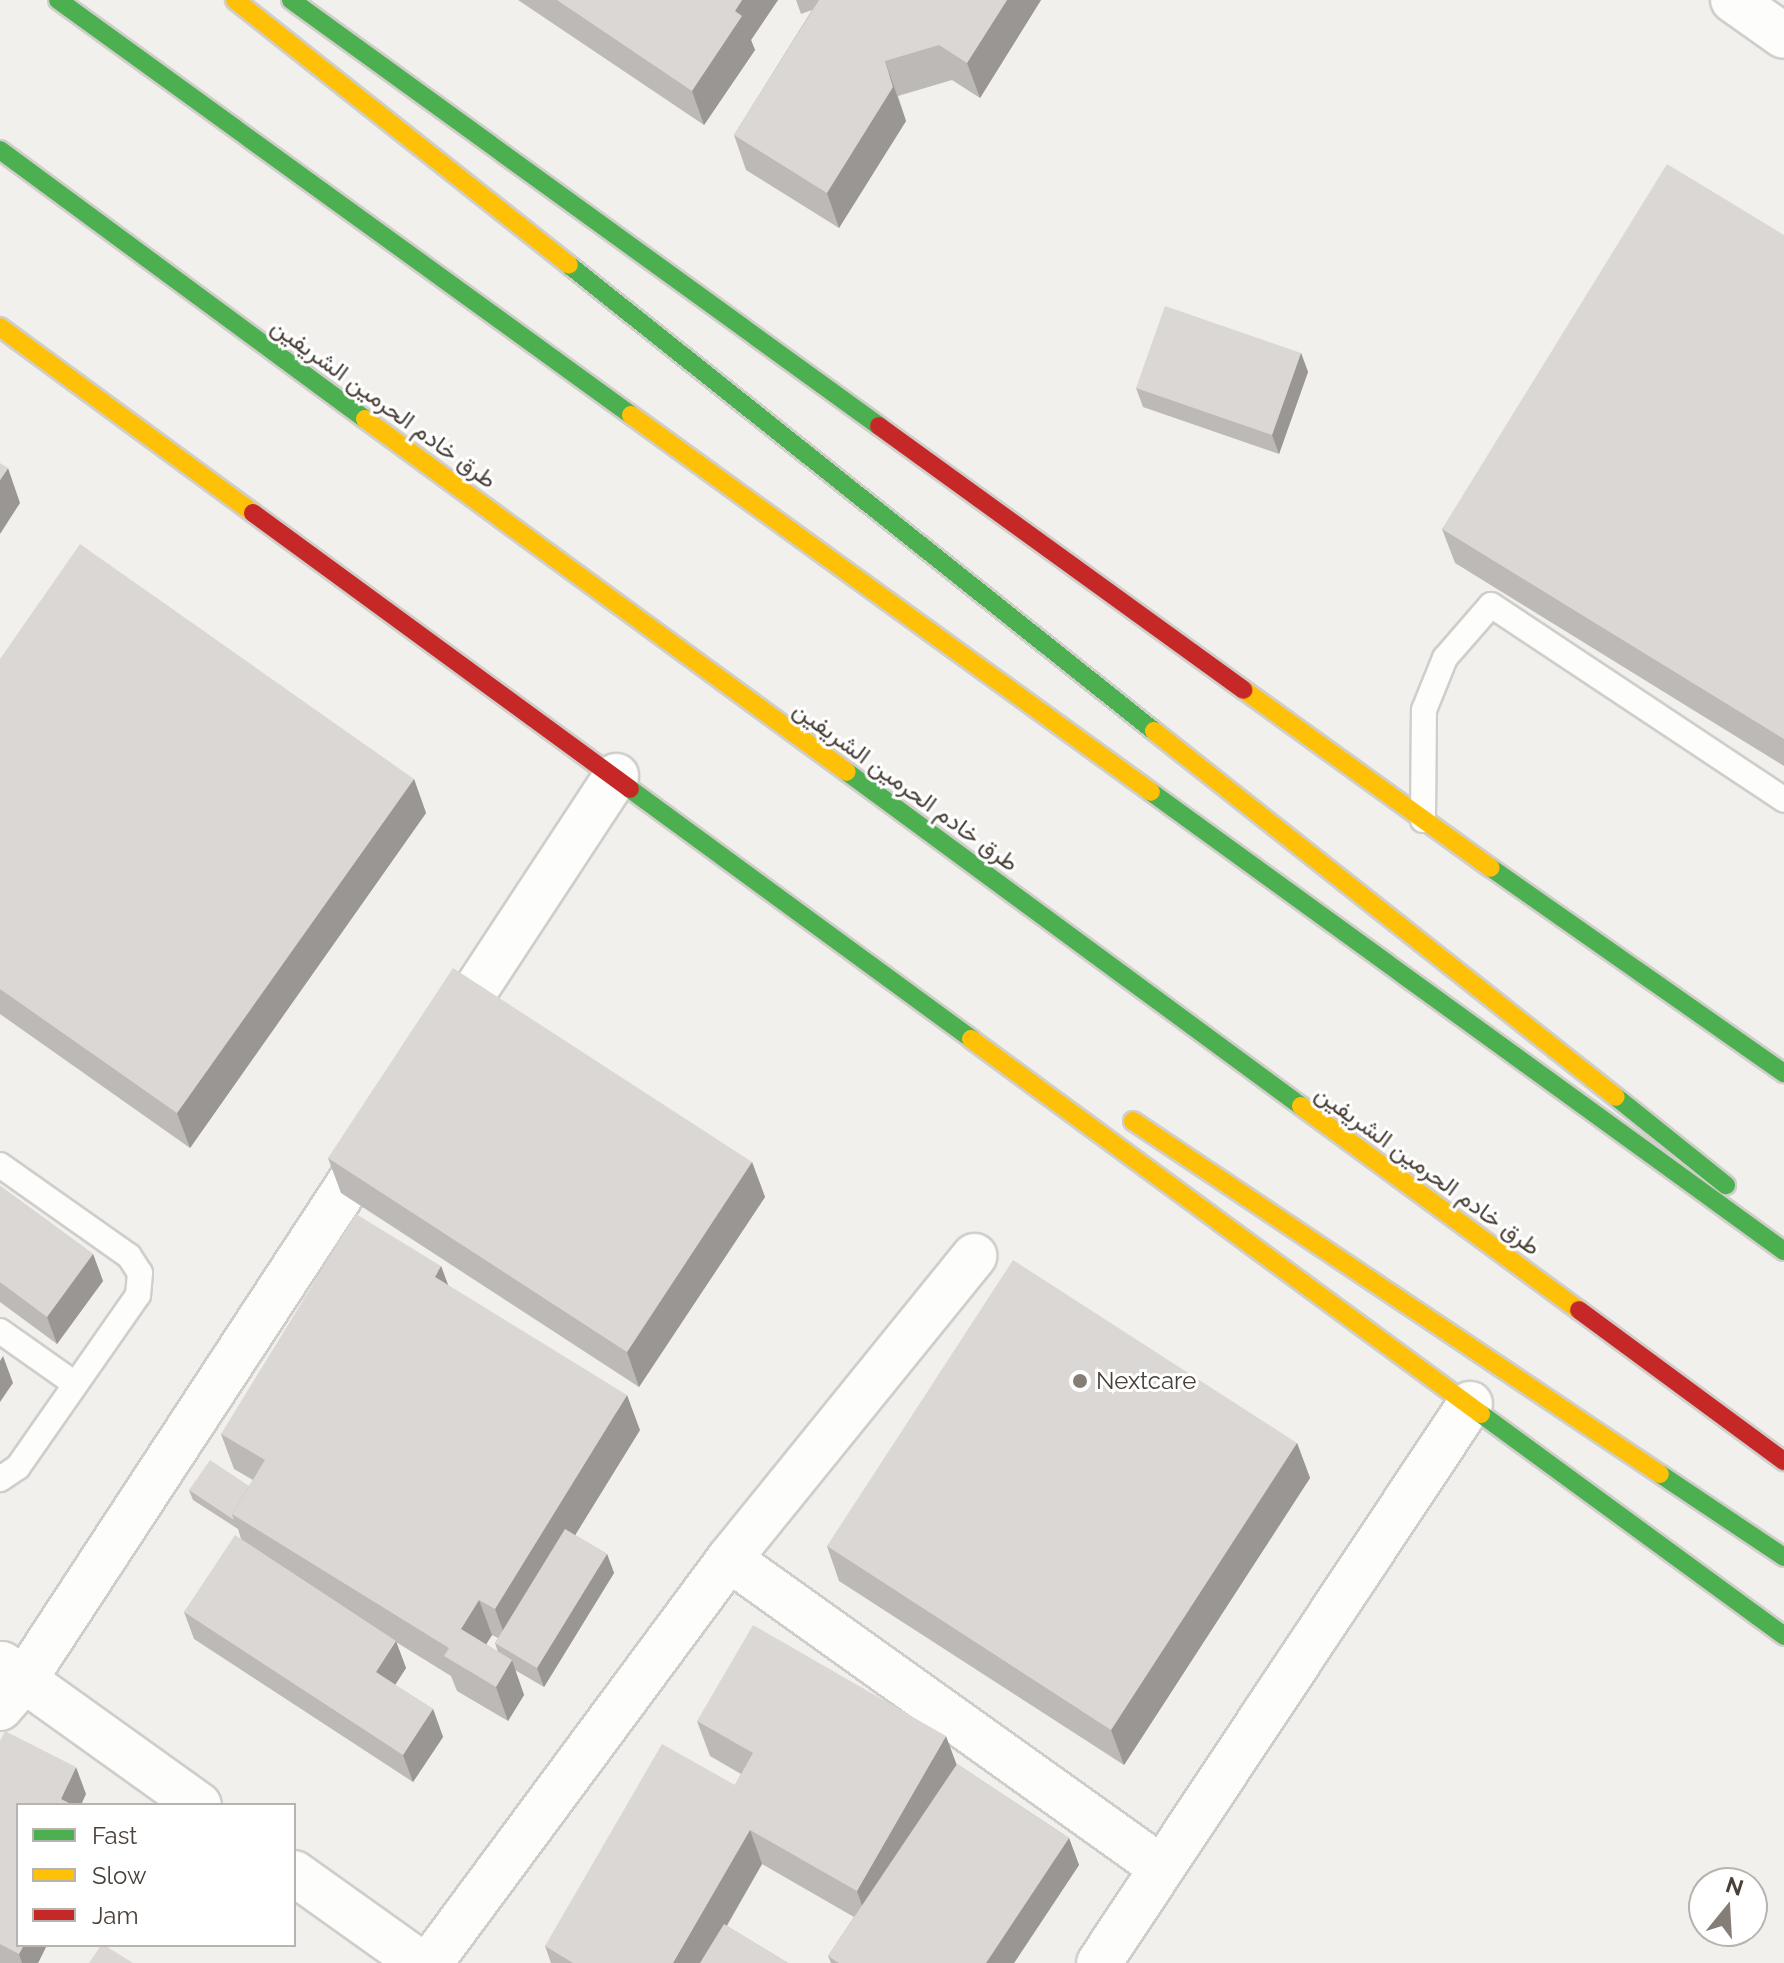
<!DOCTYPE html>
<meta charset="utf-8">
<style>
body{margin:0}
#map{position:relative;width:1784px;height:1963px;overflow:hidden;background:#f2f0ed;font-family:Raleway,Vazirmatn,sans-serif}
div>[style]{position:absolute}
.roads{filter:drop-shadow(2px 0 #d0ceca) drop-shadow(-2px 0 #d0ceca) drop-shadow(0 2px #d0ceca) drop-shadow(0 -2px #d0ceca)}
.lane>*{height:24px;margin:-12px;padding:0 12px;transform-origin:12px;border-radius:12px;background:#fdfdfc}
.street>*{height:44px;margin:-22px;padding:0 22px;transform-origin:22px;border-radius:22px;background:#fdfdfc}
.fast>*{height:18px;margin:-9px;padding:0 9px;transform-origin:9px;border-radius:9px;background:#4caf50}
.slow>*{height:18px;margin:-9px;padding:0 9px;transform-origin:9px;border-radius:9px;background:#ffc107}
.jam>*{height:18px;margin:-9px;padding:0 9px;transform-origin:9px;border-radius:9px;background:#c62828}
.wall>*{inset:0;background:#bcb9b6}
.shaded-wall>*{inset:0;background:#999694}
.building>*{inset:0;background:#dbd7d4}
.dots>*{width:22px;height:22px;translate:-50% -50%;box-sizing:border-box;border:4px solid #fff;border-radius:50%}
span{translate:-50% -50%;white-space:nowrap;text-align:center;line-height:1.15;-webkit-text-stroke:6px #fff;paint-order:stroke}
.street-label{font-size:24px;color:#4a4038}
.poi-label{font-size:24px;color:#4a4038}
.left{translate:0 -50%;text-align:left}
.legend{position:absolute;left:16px;top:1803px;width:280px;height:144px;box-sizing:border-box;background:#fff;border:2px solid #b7b3af;margin:0;padding:10px 14px;list-style:none;font-size:24px;color:#4a4038}
.legend li{display:flex;align-items:center;gap:16px;height:40px}
.legend b{width:40px;border:2px solid #b7b3af}
.north{position:absolute;left:1688px;top:1867px;width:80px;height:80px;box-sizing:border-box;background:#fff;border:2px solid #b7b3af;border-radius:50%;rotate:18deg;font-size:22px;font-weight:700;line-height:32px;text-align:center;color:#4a4038}
.north::after{content:'';display:block;margin:auto;width:28px;height:36px;background:#857e77;clip-path:polygon(50% 0,100% 100%,50% 72%,0 100%)}
</style>
<div id="map">
<div class="roads">
<div class="lane">
<i style="left:1423px;top:820px;width:110px;rotate:-89.5deg"></i>
<i style="left:1424px;top:710px;width:56px;rotate:-68deg"></i>
<i style="left:1445px;top:658px;width:70px;rotate:-49deg"></i>
<i style="left:1491px;top:605px;width:352px;rotate:33.6deg"></i>
<i style="left:0;top:1165px;width:158px;rotate:35.2deg"></i>
<i style="left:129px;top:1256px;width:20px;rotate:57deg"></i>
<i style="left:140px;top:1273px;width:22px;rotate:95deg"></i>
<i style="left:138px;top:1295px;width:210px;rotate:124.9deg"></i>
<i style="left:18px;top:1467px;width:22px;rotate:146deg"></i>
<i style="left:0;top:1331px;width:92px;rotate:35.2deg"></i>
</div>
<div class="street">
<i style="left:1733px;top:0;width:62px;rotate:35.2deg"></i>
<i style="left:446px;top:1035px;width:310px;rotate:-56.7deg"></i>
<i style="left:729px;top:1559px;width:528px;rotate:35.53deg"></i>
<i style="left:2px;top:1664px;width:242px;rotate:35.6deg"></i>
<i style="left:0;top:1708px;width:37px;rotate:-49deg"></i>
<i style="left:24px;top:1680px;width:643px;rotate:-56.8deg"></i>
<i style="left:294px;top:1873px;width:155px;rotate:35.5deg"></i>
<i style="left:430px;top:1963px;width:503px;rotate:-53.49deg"></i>
<i style="left:729px;top:1559px;width:390px;rotate:-51deg"></i>
<i style="left:1099px;top:1963px;width:671px;rotate:-56.43deg"></i>
</div>
<div class="fast">
<i style="left:58px;top:0;width:707px;rotate:35.91deg"></i>
<i style="left:291px;top:0;width:726px;rotate:35.92deg"></i>
<i style="left:0;top:150px;width:453px;rotate:36.4deg"></i>
<i style="left:569px;top:265px;width:748px;rotate:38.54deg"></i>
<i style="left:847px;top:772px;width:564px;rotate:36.34deg"></i>
<i style="left:630px;top:789px;width:423px;rotate:36.2deg"></i>
<i style="left:1151px;top:792px;width:782px;rotate:35.95deg"></i>
<i style="left:1491px;top:868px;width:358px;rotate:35deg"></i>
<i style="left:1616px;top:1097px;width:141px;rotate:38.7deg"></i>
<i style="left:1481px;top:1414px;width:376px;rotate:36.2deg"></i>
<i style="left:1660px;top:1474px;width:149px;rotate:33.8deg"></i>
</div>
<div class="slow">
<i style="left:235px;top:0;width:426px;rotate:38.4deg"></i>
<i style="left:0;top:327px;width:314px;rotate:36.3deg"></i>
<i style="left:631px;top:415px;width:642px;rotate:35.94deg"></i>
<i style="left:365px;top:419px;width:597px;rotate:36.22deg"></i>
<i style="left:1244px;top:690px;width:304px;rotate:35.8deg"></i>
<i style="left:1154px;top:731px;width:589px;rotate:38.39deg"></i>
<i style="left:971px;top:1039px;width:633px;rotate:36.33deg"></i>
<i style="left:1301px;top:1106px;width:345px;rotate:36.3deg"></i>
<i style="left:1133px;top:1121px;width:634px;rotate:33.82deg"></i>
</div>
<div class="jam">
<i style="left:879px;top:426px;width:450px;rotate:35.9deg"></i>
<i style="left:253px;top:513px;width:467px;rotate:36.2deg"></i>
<i style="left:1579px;top:1310px;width:255px;rotate:36.4deg"></i>
</div>
</div>
<div class="wall">
<i style="clip-path:polygon(518px 0,778px 0,751px 40px,755px 50px,704px 125px)"></i>
<i style="clip-path:polygon(796px 0,1041px 0,980px 98px,952px 80px,898px 96px,906px 121px,839px 228px,746px 170px,734px 135px,812px 10px,801px 14px)"></i>
<i style="clip-path:polygon(1784px 235px,1784px 766px,1455px 563px,1442px 529px)"></i>
<i style="clip-path:polygon(1301px 353px,1308px 372px,1279px 454px,1143px 407px,1136px 388px)"></i>
<i style="clip-path:polygon(0 659px,414px 779px,426px 813px,190px 1148px,0 1014px)"></i>
<i style="clip-path:polygon(328px 1158px,752px 1162px,765px 1197px,639px 1387px,341px 1193px)"></i>
<i style="clip-path:polygon(0 1186px,93px 1254px,103px 1281px,57px 1344px,0 1302px)"></i>
<i style="clip-path:polygon(evenodd,441px 1266px,448px 1285px,640px 1430px,575px 1535px,607px 1554px,614px 1573px,544px 1687px,515px 1670px,524px 1695px,508px 1721px,457px 1691px,451px 1676px,396px 1642px,406px 1668px,395px 1685px,433px 1709px,443px 1737px,413px 1782px,194px 1639px,184px 1612px,241px 1539px,238px 1529px,193px 1500px,189px 1490px,249px 1486px,253px 1480px,234px 1469px,221px 1434px,441px 1266px,492px 1635px,498px 1638px,495px 1643px,498px 1652px,486px 1644px,492px 1635px)"></i>
<i style="clip-path:polygon(1297px 1443px,1310px 1478px,1124px 1765px,839px 1581px,827px 1546px)"></i>
<i style="clip-path:polygon(697px 1721px,957px 1764px,1069px 1838px,1079px 1865px,1014px 1963px,831px 1963px,828px 1956px,854px 1917px,762px 1864px,727px 1926px,788px 1963px,551px 1963px,545px 1946px,735px 1785px,741px 1774px,710px 1756px)"></i>
<i style="clip-path:polygon(0 1741px,86px 1794px,18px 1805px,18px 1945px,47px 1945px,38px 1963px,0 1963px)"></i>
</div>
<div class="shaded-wall">
<i style="clip-path:polygon(742px 0,778px 0,751px 40px,755px 50px,704px 125px,692px 91px,735px 11px)"></i>
<i style="clip-path:polygon(1007px 0,1041px 0,980px 98px,967px 63px)"></i>
<i style="clip-path:polygon(885px 61px,906px 121px,839px 228px,827px 193px)"></i>
<i style="clip-path:polygon(1301px 353px,1308px 372px,1279px 454px,1272px 435px)"></i>
<i style="clip-path:polygon(8px 468px,20px 503px,0 534px,0 480px)"></i>
<i style="clip-path:polygon(414px 779px,426px 813px,190px 1148px,177px 1113px)"></i>
<i style="clip-path:polygon(752px 1162px,765px 1197px,639px 1387px,627px 1352px)"></i>
<i style="clip-path:polygon(93px 1254px,103px 1281px,57px 1344px,47px 1317px)"></i>
<i style="clip-path:polygon(441px 1266px,454px 1301px,435px 1277px)"></i>
<i style="clip-path:polygon(3px 1356px,13px 1383px,0 1402px,0 1361px)"></i>
<i style="clip-path:polygon(627px 1395px,640px 1430px,508px 1644px,495px 1609px)"></i>
<i style="clip-path:polygon(1297px 1443px,1310px 1478px,1124px 1765px,1111px 1730px)"></i>
<i style="clip-path:polygon(607px 1554px,614px 1573px,544px 1687px,537px 1668px)"></i>
<i style="clip-path:polygon(479px 1600px,492px 1635px,474px 1664px,461px 1629px)"></i>
<i style="clip-path:polygon(396px 1641px,406px 1668px,386px 1699px,376px 1672px)"></i>
<i style="clip-path:polygon(512px 1660px,524px 1695px,508px 1721px,496px 1687px)"></i>
<i style="clip-path:polygon(433px 1709px,443px 1737px,413px 1782px,403px 1755px)"></i>
<i style="clip-path:polygon(946px 1736px,959px 1771px,869px 1926px,857px 1891px)"></i>
<i style="clip-path:polygon(76px 1767px,86px 1794px,81px 1805px,63px 1805px,61px 1799px)"></i>
<i style="clip-path:polygon(750px 1830px,762px 1864px,705px 1963px,673px 1963px)"></i>
<i style="clip-path:polygon(1069px 1838px,1079px 1865px,1014px 1963px,986px 1963px)"></i>
<i style="clip-path:polygon(24px 1945px,47px 1945px,38px 1963px,22px 1963px,19px 1954px)"></i>
</div>
<div class="building">
<i style="clip-path:polygon(557px 0,742px 0,735px 11px,742px 16px,692px 91px)"></i>
<i style="clip-path:polygon(819px 0,1007px 0,967px 63px,939px 45px,885px 61px,893px 87px,827px 193px,734px 135px)"></i>
<i style="clip-path:polygon(1667px 164px,1784px 235px,1784px 739px,1442px 529px)"></i>
<i style="clip-path:polygon(1165px 306px,1301px 353px,1272px 435px,1136px 388px)"></i>
<i style="clip-path:polygon(0 463px,8px 468px,0 480px)"></i>
<i style="clip-path:polygon(80px 544px,414px 779px,177px 1113px,0 989px,0 659px)"></i>
<i style="clip-path:polygon(453px 968px,752px 1162px,627px 1352px,328px 1158px)"></i>
<i style="clip-path:polygon(0 1186px,93px 1254px,47px 1317px,0 1282px)"></i>
<i style="clip-path:polygon(356px 1214px,441px 1266px,435px 1277px,627px 1395px,495px 1609px,479px 1600px,461px 1629px,512px 1660px,496px 1687px,444px 1656px,449px 1648px,232px 1514px,265px 1460px,221px 1434px)"></i>
<i style="clip-path:polygon(1013px 1260px,1297px 1443px,1111px 1730px,827px 1546px)"></i>
<i style="clip-path:polygon(210px 1460px,249px 1486px,232px 1514px,234px 1520px,189px 1490px)"></i>
<i style="clip-path:polygon(565px 1529px,607px 1554px,537px 1668px,495px 1643px)"></i>
<i style="clip-path:polygon(235px 1535px,396px 1641px,376px 1672px,433px 1709px,403px 1755px,184px 1612px)"></i>
<i style="clip-path:polygon(753px 1625px,946px 1736px,857px 1891px,750px 1830px,673px 1963px,573px 1963px,545px 1946px,662px 1744px,735px 1785px,753px 1753px,697px 1721px)"></i>
<i style="clip-path:polygon(5px 1731px,76px 1767px,61px 1799px,73px 1805px,18px 1805px,18px 1945px,24px 1945px,19px 1954px,0 1944px,0 1741px)"></i>
<i style="clip-path:polygon(957px 1764px,1069px 1838px,986px 1963px,839px 1963px,828px 1956px)"></i>
<i style="clip-path:polygon(724px 1924px,788px 1963px,700px 1963px)"></i>
<i style="clip-path:polygon(101px 1945px,104px 1945px,133px 1963px,89px 1963px)"></i>
</div>
<div class="dots">
<i style="left:1080px;top:1381px;background:#857e77"></i>
</div>
<div class="street-label">
<span style="left:384px;top:403px;rotate:36deg">طرق خادم الحرمين الشريفين</span>
<span style="left:906px;top:786px;rotate:36deg">طرق خادم الحرمين الشريفين</span>
<span style="left:1428px;top:1170px;rotate:36deg">طرق خادم الحرمين الشريفين</span>
</div>
<div class="poi-label">
<span class="left" style="left:1096px;top:1381px">Nextcare</span>
</div>
<ul class="legend">
<li><b style="height:10px;background:#4caf50"></b>Fast</li>
<li><b style="height:10px;background:#ffc107"></b>Slow</li>
<li><b style="height:10px;background:#c62828"></b>Jam</li>
</ul>
<div class="north">N</div>
</div>
